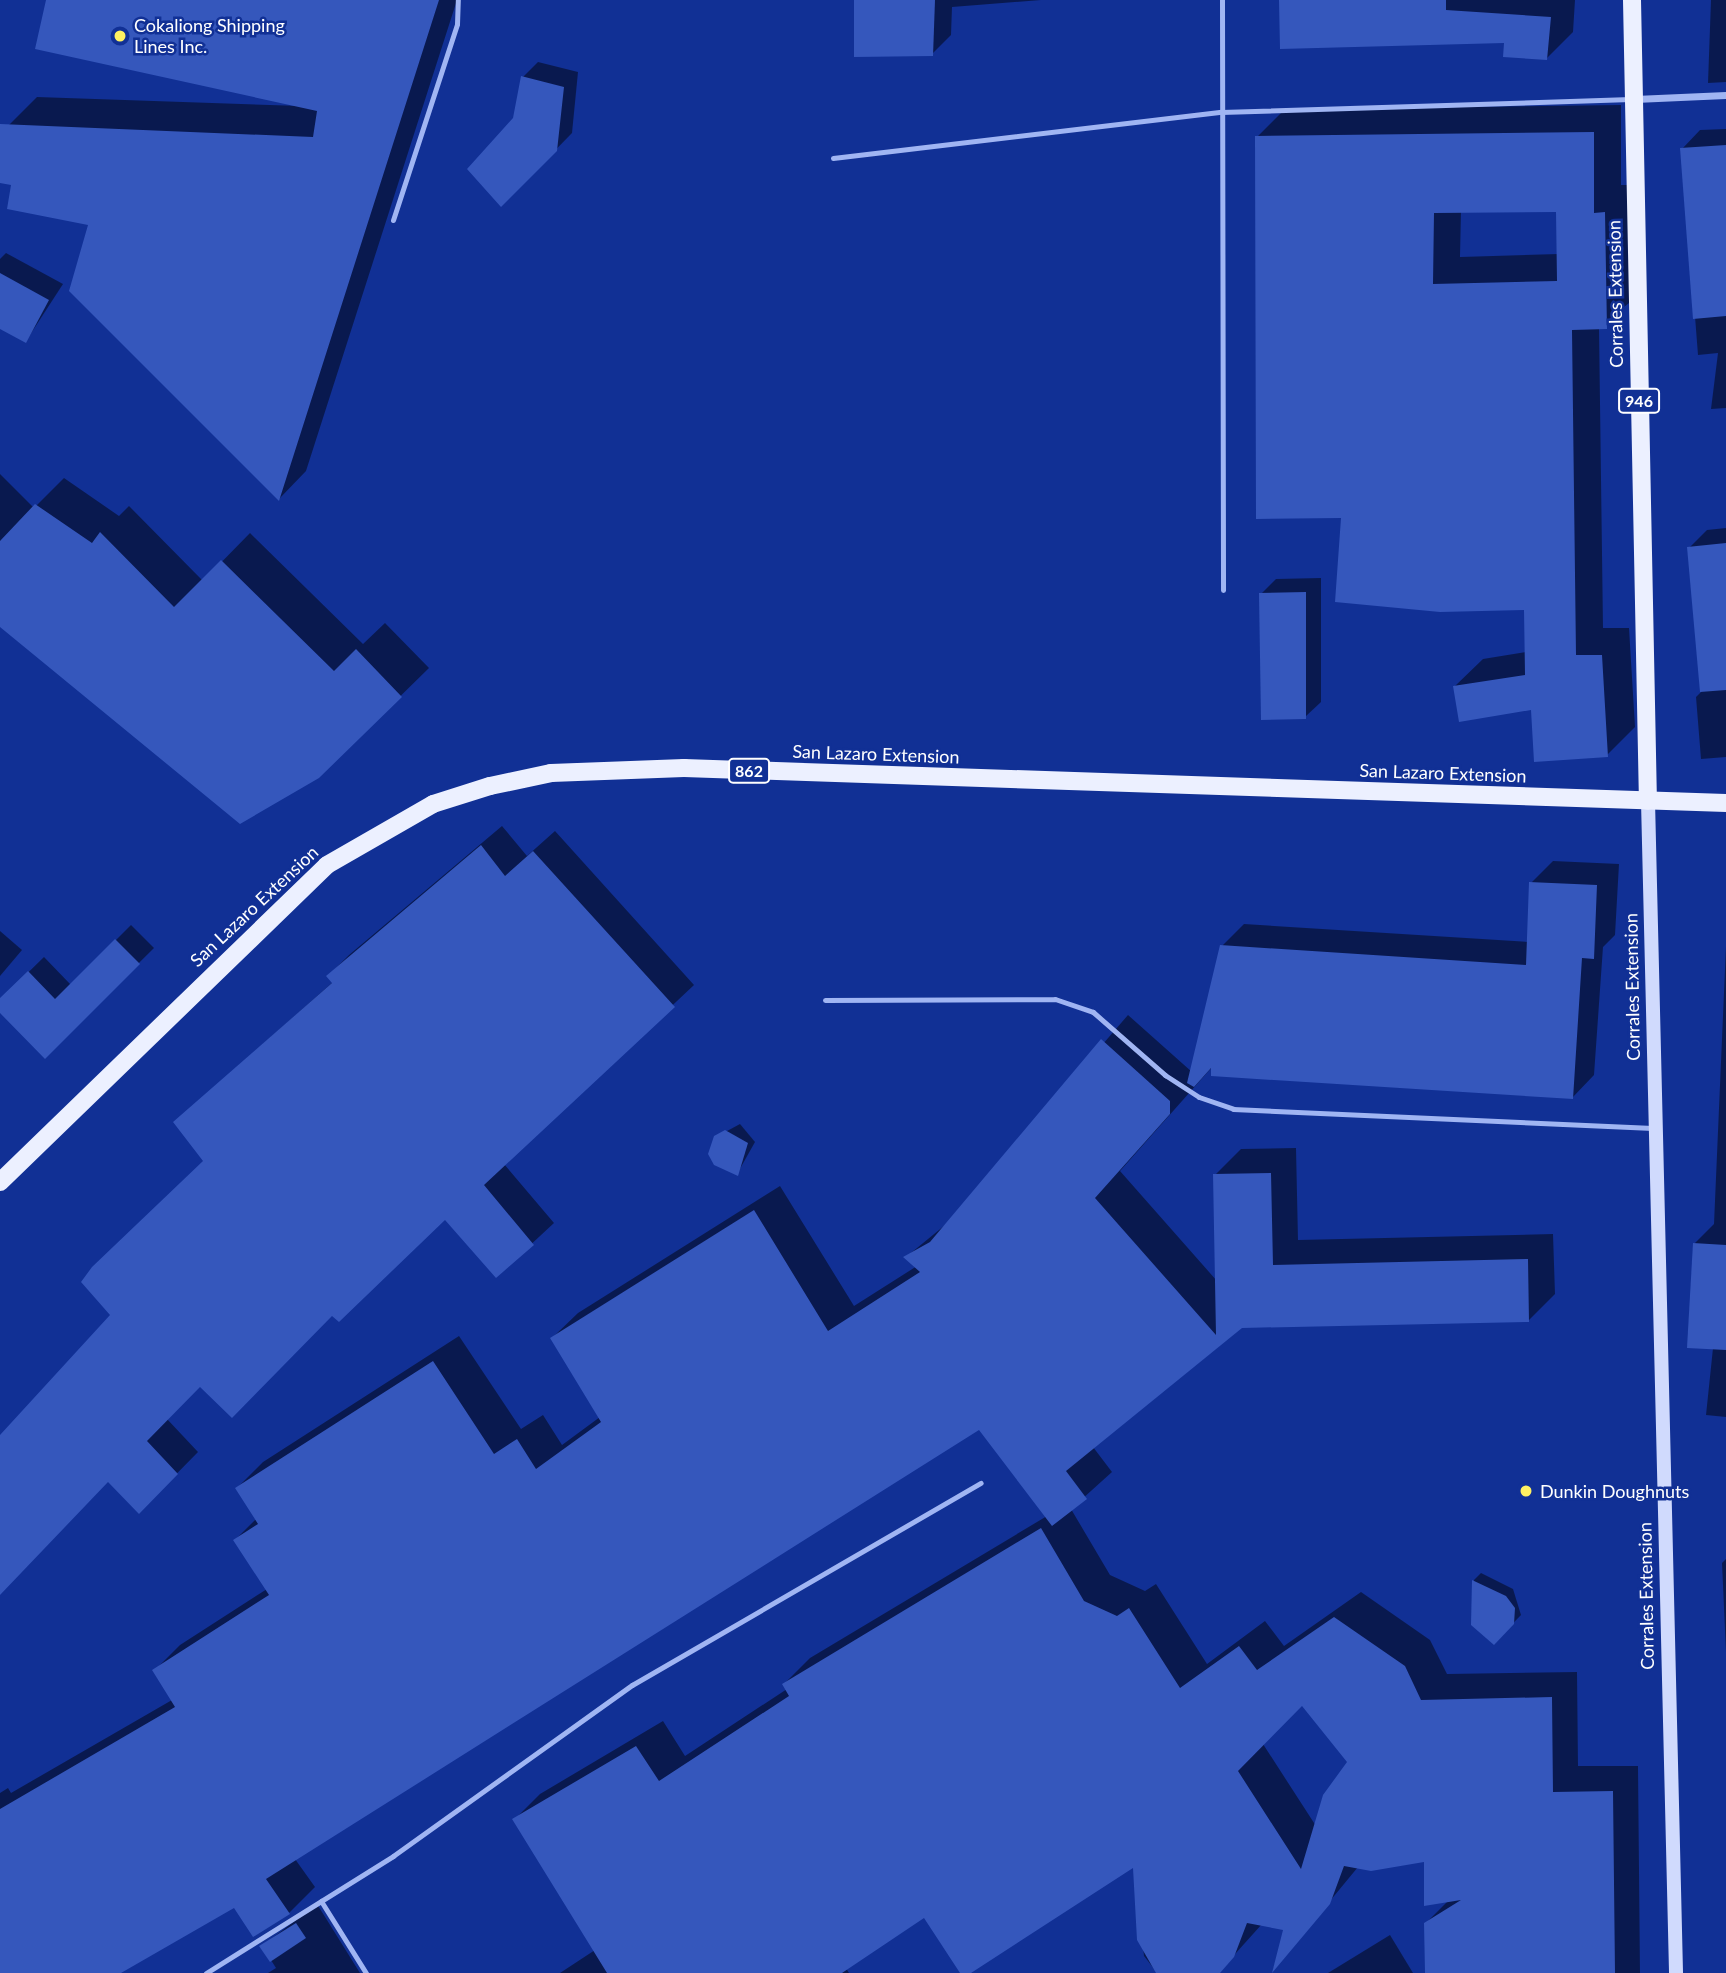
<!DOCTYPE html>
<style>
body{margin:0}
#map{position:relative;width:1726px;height:1973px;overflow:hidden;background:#113095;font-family:Lato,sans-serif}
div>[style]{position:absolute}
.shadow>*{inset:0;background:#0007}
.building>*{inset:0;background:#3557bc}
.service>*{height:5px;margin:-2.5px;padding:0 2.5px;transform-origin:2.5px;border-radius:2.5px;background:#a0b5f3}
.minor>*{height:7px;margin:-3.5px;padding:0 3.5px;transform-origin:3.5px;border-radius:3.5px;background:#a0b5f3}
.secondary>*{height:14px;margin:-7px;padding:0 7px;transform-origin:7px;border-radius:7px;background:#d0dafd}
.primary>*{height:18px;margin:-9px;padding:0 9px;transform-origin:9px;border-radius:9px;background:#ecf0ff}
.dots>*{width:19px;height:19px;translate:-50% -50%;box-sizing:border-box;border:4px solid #113095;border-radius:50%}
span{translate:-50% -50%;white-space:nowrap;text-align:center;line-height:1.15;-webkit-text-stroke:5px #113095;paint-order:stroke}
.shield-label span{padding:2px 5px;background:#113095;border:2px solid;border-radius:5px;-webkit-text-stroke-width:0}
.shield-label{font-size:16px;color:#fff;font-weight:700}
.poi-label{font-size:18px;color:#fff}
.left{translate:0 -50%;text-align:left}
.street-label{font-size:18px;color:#fff}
</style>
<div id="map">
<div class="shadow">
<i style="clip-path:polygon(47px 0,457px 0,306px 471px,279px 499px,90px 224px,9px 125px,37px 97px,301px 106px)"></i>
<i style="clip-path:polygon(856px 0,1041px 0,952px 7px,951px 35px,932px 54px)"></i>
<i style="clip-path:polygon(1282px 0,1575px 0,1573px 32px,1547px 58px,1505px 41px)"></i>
<i style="clip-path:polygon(1711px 0,1726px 0,1726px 82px,1708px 83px)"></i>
<i style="clip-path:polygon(538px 62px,578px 72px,572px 133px,502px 205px,523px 77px)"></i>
<i style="clip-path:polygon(evenodd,1621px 105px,1621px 185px,1632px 185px,1634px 299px,1599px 327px,1603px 628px,1629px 628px,1635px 727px,1607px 755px,1532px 708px,1455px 686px,1483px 659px,1526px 652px,1526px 608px,1343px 516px,1257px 137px,1285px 109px,1621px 105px,1558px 210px,1558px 254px,1460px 257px,1461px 211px,1558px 210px)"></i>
<i style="clip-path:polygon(1726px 129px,1726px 408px,1711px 409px,1718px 353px,1698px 355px,1682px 149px,1700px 130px)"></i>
<i style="clip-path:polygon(6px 253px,63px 284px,26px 341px,0 327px,0 259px)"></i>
<i style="clip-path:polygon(0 474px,34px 508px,64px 478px,119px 516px,129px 506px,203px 581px,250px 533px,363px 644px,385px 623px,429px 668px,318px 777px,0 625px)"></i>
<i style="clip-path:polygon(1726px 528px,1726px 757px,1701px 759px,1696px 697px,1703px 690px,1689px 548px,1707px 530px)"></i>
<i style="clip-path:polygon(1321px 578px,1321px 702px,1305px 717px,1261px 594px,1276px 579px)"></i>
<i style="clip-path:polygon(502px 826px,527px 856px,555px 831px,694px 985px,504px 1164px,554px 1223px,497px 1276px,446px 1218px,333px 1314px,200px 1385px,167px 1419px,198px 1452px,139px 1512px,109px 1480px,0 1593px,0 1438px,113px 1315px,206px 1161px,175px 1122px,333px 982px,328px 976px,349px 955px)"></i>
<i style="clip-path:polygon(evenodd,1553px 861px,1619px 864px,1615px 935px,1603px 947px,1594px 1075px,1572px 1098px,1213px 1066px,1120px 1171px,1217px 1281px,1215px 1175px,1241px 1149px,1296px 1148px,1298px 1240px,1553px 1234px,1555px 1294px,1529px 1320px,1241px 1327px,1093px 1447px,1112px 1472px,1071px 1509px,1110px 1575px,1145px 1591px,1156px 1584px,1207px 1664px,1265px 1621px,1284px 1646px,1361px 1592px,1430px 1640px,1447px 1674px,1577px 1672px,1578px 1766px,1638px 1766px,1640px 1973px,1426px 1973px,1426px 1923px,1449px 1900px,1425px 1860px,1358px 1867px,1273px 1970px,1286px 1928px,1262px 1924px,1218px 1973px,1155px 1970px,1144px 1956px,1134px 1865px,968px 1973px,962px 1973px,925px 1916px,846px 1968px,849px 1973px,560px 1973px,595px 1950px,514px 1820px,540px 1794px,663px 1721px,685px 1756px,787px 1689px,784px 1684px,810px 1658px,1047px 1516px,979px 1428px,295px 1859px,315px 1887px,289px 1913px,234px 1906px,118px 1973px,0 1973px,0 1793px,8px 1788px,11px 1793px,172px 1700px,154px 1671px,180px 1645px,267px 1589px,235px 1540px,257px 1518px,237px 1488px,263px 1462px,459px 1336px,521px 1429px,543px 1415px,562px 1445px,600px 1417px,552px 1338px,578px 1313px,780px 1186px,854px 1306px,917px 1266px,906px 1257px,950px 1221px,1128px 1015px,1192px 1072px,1222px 946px,1244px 924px,1529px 942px,1531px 883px,1553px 861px,1302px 1703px,1350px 1762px,1316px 1826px,1263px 1744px,1302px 1703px)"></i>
<i style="clip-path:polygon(131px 925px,154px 948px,45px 1056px,0 1011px,0 1000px,44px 957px,71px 985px)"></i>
<i style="clip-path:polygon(0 931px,22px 950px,0 976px)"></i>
<i style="clip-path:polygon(1726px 946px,1726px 1417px,1706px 1415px,1713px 1348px,1694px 1244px,1714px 1224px)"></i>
<i style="clip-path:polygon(740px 1124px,755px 1142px,737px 1174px,716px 1137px)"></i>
<i style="clip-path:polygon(1726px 1559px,1726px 1652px,1722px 1563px)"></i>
<i style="clip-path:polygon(1481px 1573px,1513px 1589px,1521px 1615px,1494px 1643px,1473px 1624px,1474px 1580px)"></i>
<i style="clip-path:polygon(317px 1904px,360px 1973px,268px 1973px,276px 1968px,262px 1946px)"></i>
<i style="clip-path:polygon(1390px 1935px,1413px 1973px,1328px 1973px)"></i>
</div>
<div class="building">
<i style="clip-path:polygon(46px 0,439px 0,279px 501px,69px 291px,88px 225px,7px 209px,11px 185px,0 183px,0 124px,313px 137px,317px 111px,35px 49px)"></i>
<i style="clip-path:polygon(854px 0,935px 0,933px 56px,854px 57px)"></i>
<i style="clip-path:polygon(1279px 0,1446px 0,1446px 10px,1551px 17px,1547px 60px,1503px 57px,1504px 43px,1280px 49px)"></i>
<i style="clip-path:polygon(521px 76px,564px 87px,557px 151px,501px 207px,467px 169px,513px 118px)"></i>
<i style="clip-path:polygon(evenodd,1594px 132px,1594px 213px,1605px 212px,1607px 329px,1572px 330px,1576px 655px,1602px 655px,1608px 757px,1534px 762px,1531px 710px,1459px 722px,1453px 686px,1525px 675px,1524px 610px,1440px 612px,1335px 602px,1341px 518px,1256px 519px,1255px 136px,1594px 132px,1556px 212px,1557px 281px,1433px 284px,1434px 213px,1556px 212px)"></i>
<i style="clip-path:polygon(1726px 145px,1726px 316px,1693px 319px,1680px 148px)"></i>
<i style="clip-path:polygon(0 273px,49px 300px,26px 343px,0 329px)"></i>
<i style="clip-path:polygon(35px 504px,92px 543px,100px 532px,174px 607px,221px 560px,334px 671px,356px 649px,402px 697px,319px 778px,240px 824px,0 627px,0 541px)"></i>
<i style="clip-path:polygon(1726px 543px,1726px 690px,1700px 692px,1687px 547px)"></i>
<i style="clip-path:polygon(1306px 592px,1306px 719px,1261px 720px,1259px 593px)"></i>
<i style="clip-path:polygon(481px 845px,505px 876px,533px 851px,675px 1007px,484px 1185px,534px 1245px,496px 1278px,445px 1220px,339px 1322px,332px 1316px,232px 1418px,200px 1387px,147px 1441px,178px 1474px,139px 1514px,108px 1482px,0 1595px,0 1435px,110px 1315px,81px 1282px,92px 1267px,203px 1161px,173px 1122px,332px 983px,326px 976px)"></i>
<i style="clip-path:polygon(1529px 882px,1597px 885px,1594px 959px,1582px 958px,1573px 1099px,1211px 1076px,1211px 1068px,1194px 1087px,1187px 1083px,1220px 945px,1526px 965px)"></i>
<i style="clip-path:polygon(115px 939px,140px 964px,45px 1059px,0 1013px,0 998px,28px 971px,55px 999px)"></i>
<i style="clip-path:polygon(1101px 1039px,1170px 1101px,1170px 1114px,1095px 1198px,1216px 1335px,1213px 1174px,1271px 1173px,1273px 1265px,1528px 1259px,1529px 1322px,1242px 1328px,1066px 1471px,1087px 1499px,1052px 1526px,979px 1430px,266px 1879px,290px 1914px,253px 1937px,234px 1908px,121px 1973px,0 1973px,0 1809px,175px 1707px,152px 1670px,269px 1595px,233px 1540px,258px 1524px,235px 1488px,433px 1361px,494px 1454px,517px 1439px,536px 1469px,601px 1422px,550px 1338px,754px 1210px,828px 1331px,920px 1272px,903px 1257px,930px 1242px)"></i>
<i style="clip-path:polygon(725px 1130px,748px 1143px,738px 1176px,714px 1165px,708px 1154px,714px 1136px)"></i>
<i style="clip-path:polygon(1693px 1243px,1726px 1245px,1726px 1350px,1687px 1348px)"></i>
<i style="clip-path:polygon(evenodd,1041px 1528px,1084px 1601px,1117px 1616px,1129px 1608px,1180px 1688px,1239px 1646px,1257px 1670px,1334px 1617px,1405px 1666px,1421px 1700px,1552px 1697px,1553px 1792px,1613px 1791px,1615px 1973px,1425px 1973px,1424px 1923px,1461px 1900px,1424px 1906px,1424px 1862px,1371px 1871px,1344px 1866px,1330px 1904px,1272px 1973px,1283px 1930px,1247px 1923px,1234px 1957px,1220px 1973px,1156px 1973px,1137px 1940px,1133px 1868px,971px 1973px,960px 1973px,924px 1918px,842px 1973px,607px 1973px,512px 1819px,636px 1746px,659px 1781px,789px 1696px,782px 1684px,1041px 1528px,1302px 1706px,1347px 1762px,1323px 1795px,1301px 1869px,1238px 1771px,1302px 1706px)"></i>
<i style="clip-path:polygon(1472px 1580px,1506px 1596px,1515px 1608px,1514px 1624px,1494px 1645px,1471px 1625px)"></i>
<i style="clip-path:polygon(296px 1923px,306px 1938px,270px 1962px,259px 1946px)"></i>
</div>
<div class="service">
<i style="left:1222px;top:0;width:590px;rotate:89.9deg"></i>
<i style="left:833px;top:158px;width:391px;rotate:-6.8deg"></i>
<i style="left:1221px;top:112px;width:410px;rotate:-1.8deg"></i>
<i style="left:393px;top:220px;width:206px;rotate:-71.9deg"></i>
<i style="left:457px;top:24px;width:24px;rotate:-88deg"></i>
<i style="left:825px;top:1000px;width:230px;rotate:-0.2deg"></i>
<i style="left:1055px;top:999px;width:40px;rotate:18.9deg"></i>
<i style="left:1093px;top:1012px;width:96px;rotate:41.2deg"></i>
<i style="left:1165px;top:1075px;width:40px;rotate:32.9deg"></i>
<i style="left:1199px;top:1097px;width:36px;rotate:19deg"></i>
<i style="left:1233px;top:1109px;width:420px;rotate:2.6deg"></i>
<i style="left:321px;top:1901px;width:85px;rotate:58deg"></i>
<i style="left:206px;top:1973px;width:221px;rotate:-32deg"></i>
<i style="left:393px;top:1856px;width:294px;rotate:-35.6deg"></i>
<i style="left:632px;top:1685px;width:403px;rotate:-30.1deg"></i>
</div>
<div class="minor">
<i style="left:1635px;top:99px;width:91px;rotate:-2.5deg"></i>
</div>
<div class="secondary">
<i style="left:1648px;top:801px;width:1172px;rotate:88.63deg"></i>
</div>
<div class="primary">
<i style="left:1632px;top:0;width:801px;rotate:88.86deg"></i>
<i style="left:0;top:1182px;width:455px;rotate:-44.1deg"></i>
<i style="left:327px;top:865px;width:122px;rotate:-29.9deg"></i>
<i style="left:433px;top:804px;width:60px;rotate:-17.5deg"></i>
<i style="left:490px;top:786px;width:62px;rotate:-12deg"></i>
<i style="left:551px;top:773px;width:133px;rotate:-2.2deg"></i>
<i style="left:684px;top:768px;width:1043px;rotate:1.92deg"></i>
</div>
<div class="dots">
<i style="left:120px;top:36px;background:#fff162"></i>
<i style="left:1526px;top:1491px;background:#fff162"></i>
</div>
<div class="shield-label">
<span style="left:1639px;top:401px">946</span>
<span style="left:749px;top:771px">862</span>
</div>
<div class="poi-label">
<span class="left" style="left:134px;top:36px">Cokaliong Shipping<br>Lines Inc.</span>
<span class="left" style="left:1540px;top:1491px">Dunkin Doughnuts</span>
</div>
<div class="street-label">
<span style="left:1615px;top:294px;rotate:-91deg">Corrales Extension</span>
<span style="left:876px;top:754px;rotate:2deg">San Lazaro Extension</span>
<span style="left:1443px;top:773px;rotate:2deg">San Lazaro Extension</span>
<span style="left:254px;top:906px;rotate:-43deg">San Lazaro Extension</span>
<span style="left:1632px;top:987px;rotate:-91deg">Corrales Extension</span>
<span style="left:1646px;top:1596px;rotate:-91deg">Corrales Extension</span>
</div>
</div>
